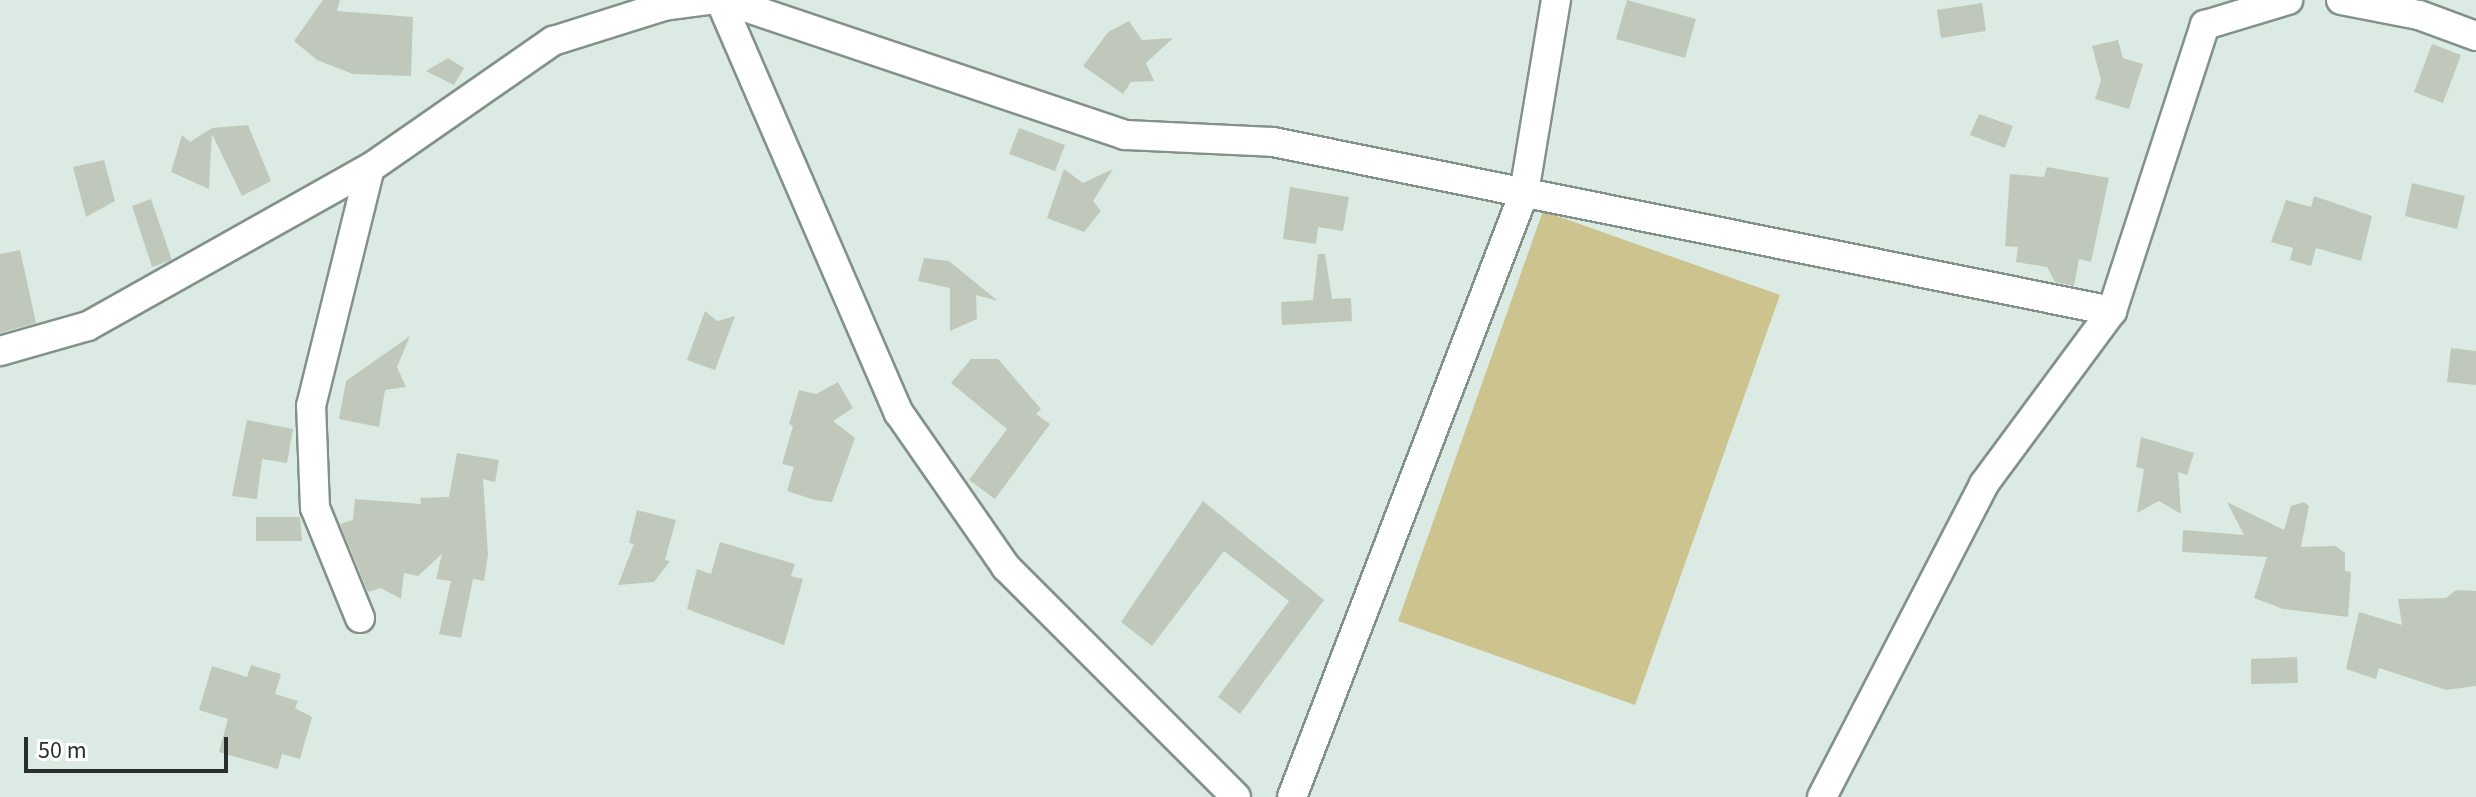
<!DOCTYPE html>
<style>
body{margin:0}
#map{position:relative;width:2476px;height:797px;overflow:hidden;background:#dbebe4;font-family:"Source Sans 3",sans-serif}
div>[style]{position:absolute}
.green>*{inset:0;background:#ccc38e}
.building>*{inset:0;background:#c0c8bb}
.roads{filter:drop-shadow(2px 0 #82918a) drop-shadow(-2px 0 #82918a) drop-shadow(0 2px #82918a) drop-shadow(0 -2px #82918a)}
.street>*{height:28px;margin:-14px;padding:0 14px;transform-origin:14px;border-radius:14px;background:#fff}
span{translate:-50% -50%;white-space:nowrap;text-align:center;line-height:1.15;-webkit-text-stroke:6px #fff;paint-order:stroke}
.scale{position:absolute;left:24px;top:737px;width:204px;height:36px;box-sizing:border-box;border:4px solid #292f2c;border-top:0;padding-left:10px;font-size:24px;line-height:28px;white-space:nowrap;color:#292f2c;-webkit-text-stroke:6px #fff;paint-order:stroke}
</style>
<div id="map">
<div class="green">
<i style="clip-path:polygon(1543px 211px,1780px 295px,1635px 705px,1398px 621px)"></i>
</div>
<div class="building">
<i style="clip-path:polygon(323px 0,340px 0,337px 11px,413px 17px,411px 76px,353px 74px,317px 60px,294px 41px)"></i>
<i style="clip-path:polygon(1627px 0,1696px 19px,1685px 58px,1616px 39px)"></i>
<i style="clip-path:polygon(1982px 3px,1986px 31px,1941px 38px,1937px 10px)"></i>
<i style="clip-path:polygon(1129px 21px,1142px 40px,1173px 38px,1146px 63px,1154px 81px,1131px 82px,1123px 94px,1083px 66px,1108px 32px)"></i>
<i style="clip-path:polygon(2118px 40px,2123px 58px,2143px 64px,2129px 109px,2095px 99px,2101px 80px,2092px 46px)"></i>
<i style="clip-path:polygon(2432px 44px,2461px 55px,2443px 103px,2414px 92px)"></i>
<i style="clip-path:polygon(448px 58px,464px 68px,454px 85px,426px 71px)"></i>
<i style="clip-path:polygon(1979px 114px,2013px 126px,2005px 148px,1970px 135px)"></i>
<i style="clip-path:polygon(248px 125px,271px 181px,242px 196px,212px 134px,209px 189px,171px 172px,182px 135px,190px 142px,212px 128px)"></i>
<i style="clip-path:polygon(1019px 128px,1065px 145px,1055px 171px,1009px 154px)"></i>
<i style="clip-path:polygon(104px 160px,115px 201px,86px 217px,73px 167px)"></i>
<i style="clip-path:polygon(2047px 167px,2109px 178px,2091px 262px,2079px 259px,2074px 286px,2055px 282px,2047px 267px,2016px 262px,2018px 247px,2005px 246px,2010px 174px,2044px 177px)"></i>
<i style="clip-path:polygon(1064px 169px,1083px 183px,1113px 169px,1093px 201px,1101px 211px,1084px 232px,1047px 218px)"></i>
<i style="clip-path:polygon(2412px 183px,2465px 196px,2457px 229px,2405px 216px)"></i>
<i style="clip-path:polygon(1290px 187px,1349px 197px,1343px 231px,1318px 227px,1316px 244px,1283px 239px)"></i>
<i style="clip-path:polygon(2314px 196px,2372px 216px,2361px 261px,2316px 248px,2311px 266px,2290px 260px,2293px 248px,2271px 242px,2286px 200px,2311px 207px)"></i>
<i style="clip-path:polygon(151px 199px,172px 260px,152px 267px,132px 206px)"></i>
<i style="clip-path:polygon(20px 250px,36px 323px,0 333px,0 254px)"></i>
<i style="clip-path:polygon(1318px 254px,1325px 254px,1332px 299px,1351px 298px,1352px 321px,1282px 325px,1281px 302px,1313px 300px)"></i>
<i style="clip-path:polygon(924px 258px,949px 261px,998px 301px,976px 295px,977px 319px,950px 331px,950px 288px,918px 281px)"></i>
<i style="clip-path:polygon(705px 311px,717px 321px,735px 316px,715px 370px,687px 360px)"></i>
<i style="clip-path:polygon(410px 336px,397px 367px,406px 387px,385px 390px,379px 427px,339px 419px,346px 381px)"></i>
<i style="clip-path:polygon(2451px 348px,2476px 351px,2476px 385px,2447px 382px)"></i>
<i style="clip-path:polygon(971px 359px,998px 359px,1041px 409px,1036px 414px,1050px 424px,995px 499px,969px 480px,1007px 429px,951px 383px)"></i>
<i style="clip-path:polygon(838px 382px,853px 408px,833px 421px,855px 438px,832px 502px,815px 500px,787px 491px,794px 467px,782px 464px,793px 426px,789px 424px,799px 390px,816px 394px)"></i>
<i style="clip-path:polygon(247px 420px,293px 429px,287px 463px,262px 459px,257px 499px,232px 496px)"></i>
<i style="clip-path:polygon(2141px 437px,2194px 453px,2187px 475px,2178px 472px,2181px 514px,2159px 501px,2137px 513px,2144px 469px,2136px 467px)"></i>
<i style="clip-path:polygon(457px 453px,499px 460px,495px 482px,483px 479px,488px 555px,484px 581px,473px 579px,461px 638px,439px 634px,451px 581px,436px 579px,442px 554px,418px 576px,404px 573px,401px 599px,381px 588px,368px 592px,340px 524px,353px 520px,355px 499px,421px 504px,420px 498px,449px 497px)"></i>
<i style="clip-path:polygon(1203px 501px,1324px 600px,1240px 714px,1218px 697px,1289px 601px,1224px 551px,1152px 646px,1121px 622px)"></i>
<i style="clip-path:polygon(2227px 502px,2284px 530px,2291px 506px,2304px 502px,2309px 506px,2301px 547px,2336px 546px,2345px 553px,2345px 571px,2351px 572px,2348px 617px,2283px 609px,2254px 598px,2267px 557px,2182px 552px,2183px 530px,2244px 535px)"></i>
<i style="clip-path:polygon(637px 510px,676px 520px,665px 560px,670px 561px,654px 582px,618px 585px,634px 544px,629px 543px)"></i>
<i style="clip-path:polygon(256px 517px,300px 517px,302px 541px,256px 541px)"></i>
<i style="clip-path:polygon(720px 542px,795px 564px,791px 576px,803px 579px,784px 645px,687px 609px,697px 569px,711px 574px)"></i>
<i style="clip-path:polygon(2456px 590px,2476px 591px,2476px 686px,2446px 690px,2379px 668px,2376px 679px,2346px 669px,2359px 612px,2402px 625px,2398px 599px,2446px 598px)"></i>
<i style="clip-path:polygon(2297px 657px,2298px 683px,2251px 684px,2251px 659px)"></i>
<i style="clip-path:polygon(251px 665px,281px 674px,275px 694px,298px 701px,295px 708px,312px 717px,300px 759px,282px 754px,278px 769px,219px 752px,228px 719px,199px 710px,212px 666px,247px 677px)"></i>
</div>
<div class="roads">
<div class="street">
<i style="left:720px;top:0;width:450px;rotate:66.6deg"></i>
<i style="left:899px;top:413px;width:188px;rotate:55.2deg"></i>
<i style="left:1006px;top:567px;width:325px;rotate:45deg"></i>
<i style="left:724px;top:0;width:423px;rotate:18.6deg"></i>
<i style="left:1125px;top:135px;width:148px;rotate:2.7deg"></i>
<i style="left:1273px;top:142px;width:856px;rotate:11.39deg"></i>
<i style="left:2341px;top:0;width:79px;rotate:10.9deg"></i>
<i style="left:2419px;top:15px;width:61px;rotate:20.2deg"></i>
<i style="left:0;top:351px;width:91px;rotate:-15.9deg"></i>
<i style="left:88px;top:326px;width:323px;rotate:-29.3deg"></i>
<i style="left:370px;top:168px;width:223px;rotate:-34.8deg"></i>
<i style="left:553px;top:41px;width:116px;rotate:-17.5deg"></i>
<i style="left:664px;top:6px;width:44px;rotate:-7.8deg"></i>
<i style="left:360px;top:618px;width:119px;rotate:-112.2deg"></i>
<i style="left:315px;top:508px;width:102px;rotate:-92.2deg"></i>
<i style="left:311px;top:406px;width:245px;rotate:-76.1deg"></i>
<i style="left:1292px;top:797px;width:647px;rotate:-68.99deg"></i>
<i style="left:1524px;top:193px;width:196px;rotate:-80.6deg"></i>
<i style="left:1822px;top:797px;width:352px;rotate:-62.6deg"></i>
<i style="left:1984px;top:484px;width:215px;rotate:-53.5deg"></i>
<i style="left:2112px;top:311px;width:301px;rotate:-72deg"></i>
<i style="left:2205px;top:25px;width:87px;rotate:-16.8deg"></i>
</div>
</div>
<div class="scale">50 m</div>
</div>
